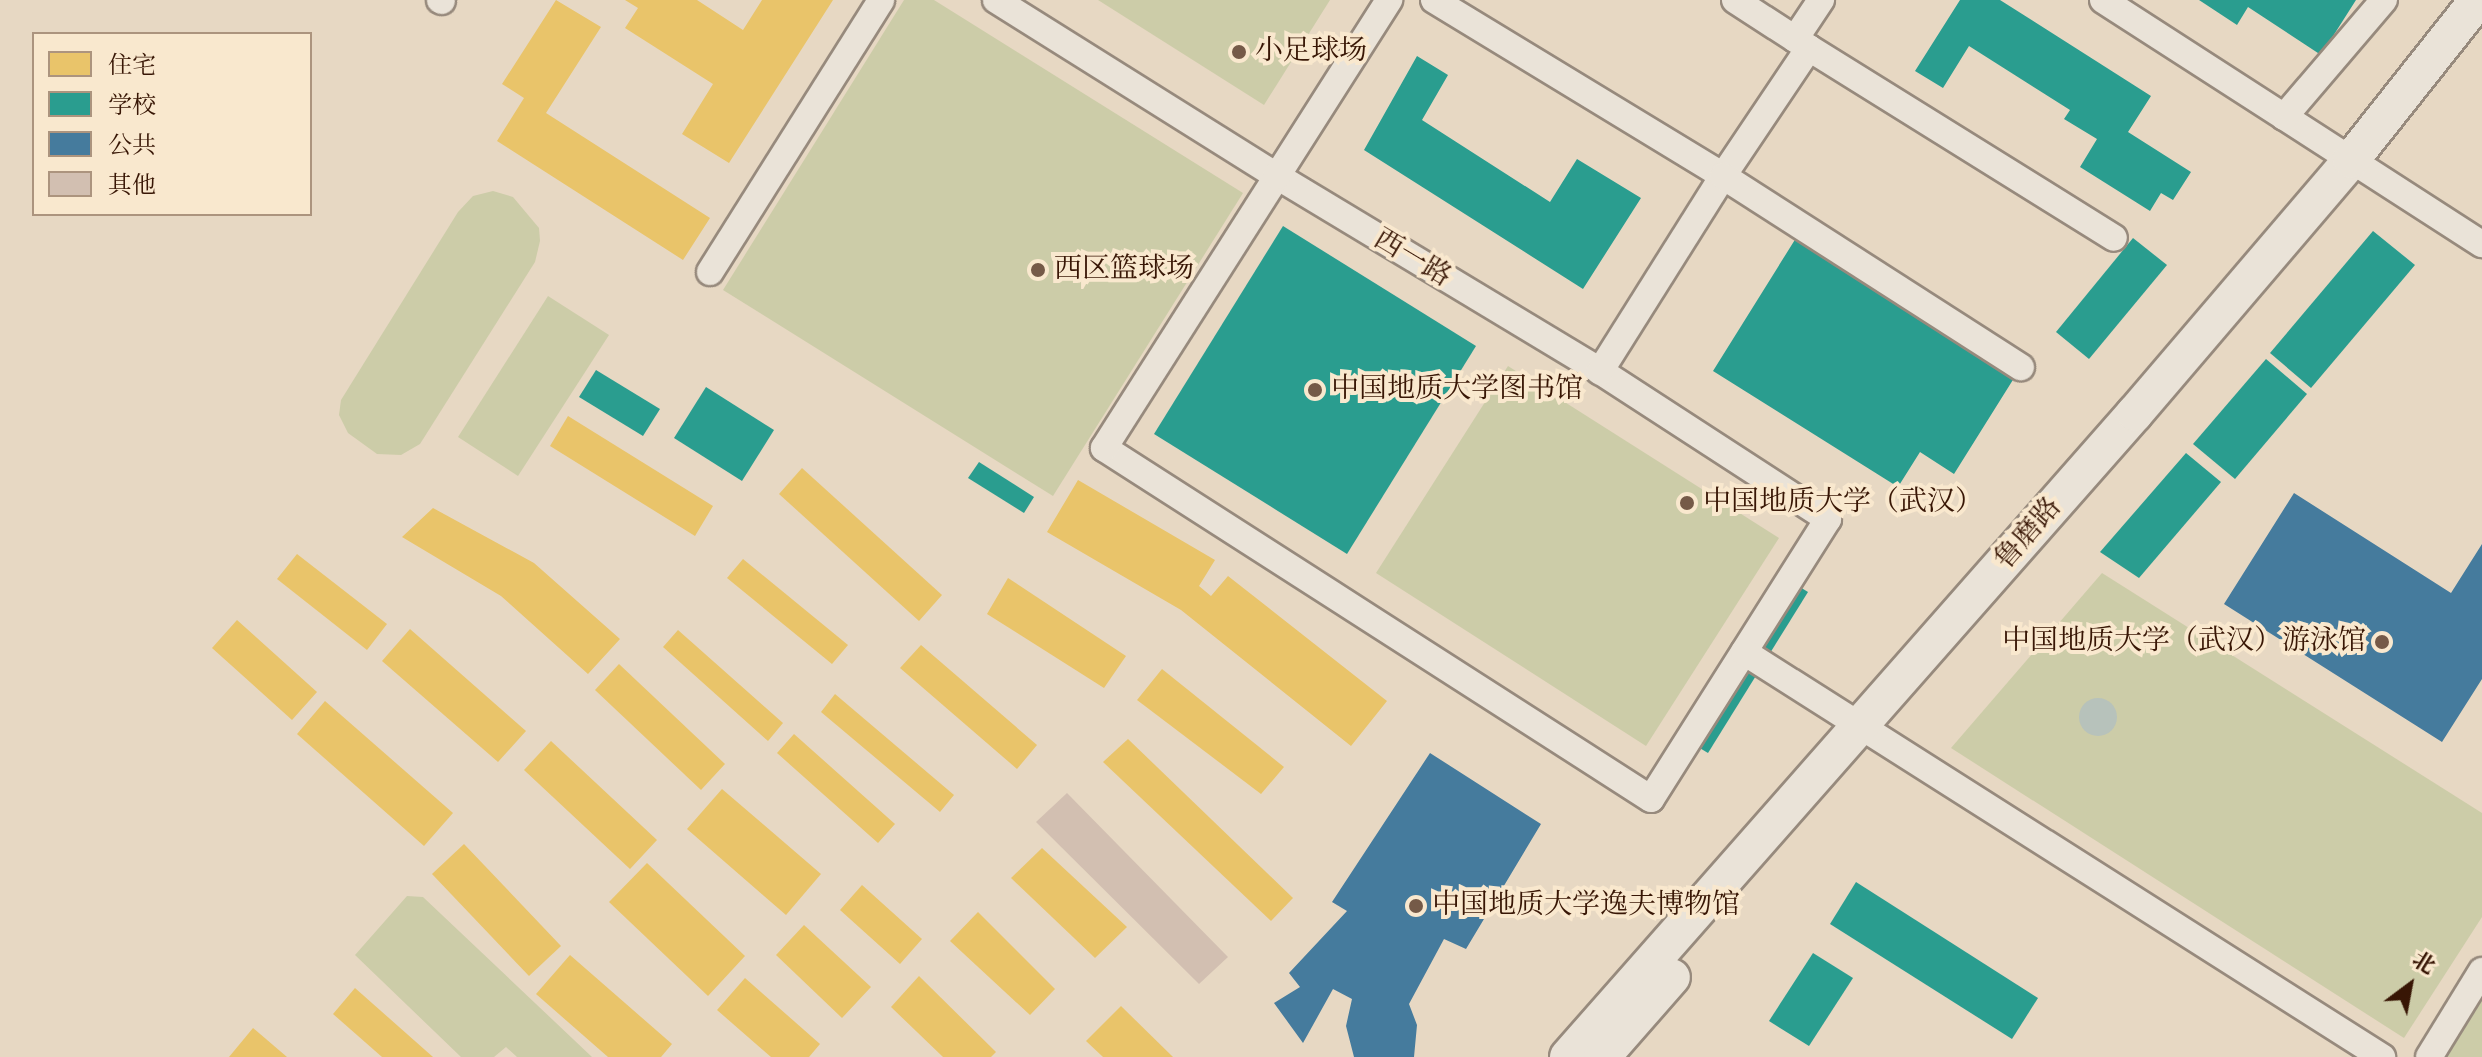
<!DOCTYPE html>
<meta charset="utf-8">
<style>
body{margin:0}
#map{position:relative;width:2482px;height:1057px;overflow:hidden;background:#e7d8c3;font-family:Vollkorn,"Noto Serif SC",serif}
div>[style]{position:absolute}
.green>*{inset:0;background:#cccca8}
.water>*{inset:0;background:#b7c2bb}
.round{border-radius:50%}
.homes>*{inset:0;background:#e9c46a}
.schools>*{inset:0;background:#2a9d8f}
.public>*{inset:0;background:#457b9d}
.building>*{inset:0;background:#d2bfb1}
.roads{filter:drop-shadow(2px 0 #978a7d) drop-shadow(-2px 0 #978a7d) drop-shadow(0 2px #978a7d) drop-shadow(0 -2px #978a7d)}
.street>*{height:26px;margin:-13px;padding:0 13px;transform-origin:13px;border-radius:13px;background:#eae3d8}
.secondary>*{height:36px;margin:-18px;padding:0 18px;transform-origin:18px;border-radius:18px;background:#eae3d8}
.dots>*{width:22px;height:22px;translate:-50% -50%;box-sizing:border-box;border:4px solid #f9e8ce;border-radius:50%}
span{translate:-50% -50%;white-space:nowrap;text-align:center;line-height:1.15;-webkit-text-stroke:8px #f9e8ce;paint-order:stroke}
.poi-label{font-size:28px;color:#381605}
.left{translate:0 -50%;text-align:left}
.right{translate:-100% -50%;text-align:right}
.street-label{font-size:28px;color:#381605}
.legend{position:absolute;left:32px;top:32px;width:280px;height:184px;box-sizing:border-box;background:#f9e8ce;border:2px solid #ac947e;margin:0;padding:10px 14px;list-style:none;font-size:24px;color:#381605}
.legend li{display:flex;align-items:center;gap:16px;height:40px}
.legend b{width:40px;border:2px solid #ac947e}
.north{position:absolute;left:2370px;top:945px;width:80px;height:80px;-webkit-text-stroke:6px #f9e8ce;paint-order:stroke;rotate:32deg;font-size:22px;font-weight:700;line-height:32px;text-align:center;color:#381605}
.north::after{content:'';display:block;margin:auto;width:28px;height:36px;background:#381605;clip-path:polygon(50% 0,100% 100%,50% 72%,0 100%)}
</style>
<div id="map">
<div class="green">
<i style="clip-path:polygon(904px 0,934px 0,1243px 193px,1053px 496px,723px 290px)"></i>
<i style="clip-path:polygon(1098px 0,1330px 0,1264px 105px)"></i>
<i style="clip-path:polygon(493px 191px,513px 197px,539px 228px,540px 241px,535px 262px,420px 444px,401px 455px,377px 454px,348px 433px,339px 415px,341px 400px,458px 212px,473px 196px)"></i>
<i style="clip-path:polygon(548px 296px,609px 335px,518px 476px,458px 437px)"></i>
<i style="clip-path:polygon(1508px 366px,1779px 538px,1646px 746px,1376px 573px)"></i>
<i style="clip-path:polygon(2102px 573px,2482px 813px,2482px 917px,2404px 1038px,1951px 748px)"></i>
<i style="clip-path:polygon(407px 896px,423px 897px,592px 1057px,517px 1057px,506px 1047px,494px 1057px,461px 1057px,355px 955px)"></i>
<i style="clip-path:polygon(2482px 973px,2482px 1057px,2429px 1057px)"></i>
</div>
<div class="water">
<i class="round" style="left:2079px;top:698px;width:38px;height:38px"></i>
</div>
<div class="homes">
<i style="clip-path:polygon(556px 0,601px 27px,546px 113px,710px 218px,683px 260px,497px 141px,524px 98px,502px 84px)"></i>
<i style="clip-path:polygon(625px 0,697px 0,743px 30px,762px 0,833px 0,729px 163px,682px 134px,713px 84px,625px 28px,638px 8px)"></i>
<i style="clip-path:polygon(568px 416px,713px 506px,695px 536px,550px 446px)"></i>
<i style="clip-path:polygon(802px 468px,942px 595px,919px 621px,779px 494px)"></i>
<i style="clip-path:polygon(1078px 480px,1215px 560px,1199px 586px,1211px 596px,1228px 576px,1387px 701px,1351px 746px,1181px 610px,1047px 532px)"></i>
<i style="clip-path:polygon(433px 508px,534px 563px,620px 639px,588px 674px,501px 596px,402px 537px)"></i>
<i style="clip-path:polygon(297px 554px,387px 624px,367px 650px,277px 579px)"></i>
<i style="clip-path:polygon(743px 559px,848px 645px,832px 664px,727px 578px)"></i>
<i style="clip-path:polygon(1008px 578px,1126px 656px,1104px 688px,987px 614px)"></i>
<i style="clip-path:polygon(237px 620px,317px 692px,292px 720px,212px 648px)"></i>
<i style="clip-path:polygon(410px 629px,526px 731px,498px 762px,382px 661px)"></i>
<i style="clip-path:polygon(678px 630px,783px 723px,768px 741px,663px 647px)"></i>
<i style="clip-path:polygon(921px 645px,1037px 745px,1017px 769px,900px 668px)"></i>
<i style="clip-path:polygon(619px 664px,725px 764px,701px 790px,595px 690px)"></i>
<i style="clip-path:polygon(1162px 669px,1284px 767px,1261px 794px,1137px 700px)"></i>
<i style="clip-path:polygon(835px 694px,954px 795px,940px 812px,821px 712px)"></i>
<i style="clip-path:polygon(325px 701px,453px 813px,424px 846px,297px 734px)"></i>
<i style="clip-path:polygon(794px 734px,895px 824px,878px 843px,777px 753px)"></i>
<i style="clip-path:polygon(1128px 739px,1293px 898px,1271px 921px,1103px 762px)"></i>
<i style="clip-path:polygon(551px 741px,657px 840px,630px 869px,524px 770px)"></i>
<i style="clip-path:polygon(722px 789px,821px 874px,786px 915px,687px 829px)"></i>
<i style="clip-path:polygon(464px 844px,561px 946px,529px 976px,432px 874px)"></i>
<i style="clip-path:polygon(1042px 848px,1127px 927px,1095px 958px,1011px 878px)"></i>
<i style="clip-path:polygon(647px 863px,745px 956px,708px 996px,609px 902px)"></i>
<i style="clip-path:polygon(862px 885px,922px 939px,900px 964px,840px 910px)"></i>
<i style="clip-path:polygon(978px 912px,1055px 989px,1030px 1015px,950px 941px)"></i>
<i style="clip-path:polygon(804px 925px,871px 987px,842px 1018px,776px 955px)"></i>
<i style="clip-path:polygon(570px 955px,672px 1044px,661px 1057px,608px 1057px,536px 994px)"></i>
<i style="clip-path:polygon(919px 976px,996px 1052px,991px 1057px,943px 1057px,891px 1007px)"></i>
<i style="clip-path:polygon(745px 978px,820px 1044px,809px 1057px,771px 1057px,717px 1010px)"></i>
<i style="clip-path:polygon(355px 988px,433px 1057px,382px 1057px,333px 1014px)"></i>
<i style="clip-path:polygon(1121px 1006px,1173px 1057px,1103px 1057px,1086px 1041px)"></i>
<i style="clip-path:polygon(253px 1028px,287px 1057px,229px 1057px)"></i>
</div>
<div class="schools">
<i style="clip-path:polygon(1960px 0,2000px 0,2151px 96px,2128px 132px,2191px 172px,2173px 200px,2161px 193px,2150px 211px,2080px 167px,2097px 139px,2064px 119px,2070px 110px,1969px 46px,1943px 88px,1915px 71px)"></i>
<i style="clip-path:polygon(2199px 0,2356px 0,2321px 55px,2248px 7px,2237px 25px)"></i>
<i style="clip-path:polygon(1417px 56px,1448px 75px,1422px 120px,1550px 202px,1577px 159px,1641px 198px,1583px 289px,1364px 150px)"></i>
<i style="clip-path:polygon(1283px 226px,1476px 346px,1347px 554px,1154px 434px)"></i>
<i style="clip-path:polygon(1801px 230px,2021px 367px,1954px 474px,1920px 452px,1898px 487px,1713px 371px)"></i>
<i style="clip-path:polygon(2373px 231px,2415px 265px,2311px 388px,2270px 353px)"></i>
<i style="clip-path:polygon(2133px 238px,2167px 265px,2089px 359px,2056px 332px)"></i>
<i style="clip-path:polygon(2266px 359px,2307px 394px,2235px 479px,2193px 444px)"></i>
<i style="clip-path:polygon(596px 370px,660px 409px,643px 436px,579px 397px)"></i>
<i style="clip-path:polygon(706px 387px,774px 430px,742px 481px,674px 438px)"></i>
<i style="clip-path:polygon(2186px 453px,2221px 482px,2139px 578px,2100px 552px)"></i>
<i style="clip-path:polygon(979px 462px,1034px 497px,1024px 513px,968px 478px)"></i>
<i style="clip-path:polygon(1787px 579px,1808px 592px,1708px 753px,1688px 741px)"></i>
<i style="clip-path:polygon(1856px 882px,2038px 998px,2012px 1039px,1830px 924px)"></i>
<i style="clip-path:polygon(1813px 953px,1853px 978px,1809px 1046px,1769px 1021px)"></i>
</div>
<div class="public">
<i style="clip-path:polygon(2294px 493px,2451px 593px,2482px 544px,2482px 679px,2442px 742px,2224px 604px)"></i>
<i style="clip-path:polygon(1430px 753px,1541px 824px,1466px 949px,1444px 939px,1409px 1004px,1417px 1025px,1414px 1057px,1354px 1057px,1346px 1026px,1352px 999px,1333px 989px,1303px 1043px,1274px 1003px,1300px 987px,1289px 973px,1347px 911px,1332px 902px)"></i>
</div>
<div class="building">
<i style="clip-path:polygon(1067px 793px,1228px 957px,1199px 984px,1036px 822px)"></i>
</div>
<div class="roads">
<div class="street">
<i style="left:440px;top:0;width:2px;rotate:27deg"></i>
<i style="left:996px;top:0;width:332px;rotate:32.1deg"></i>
<i style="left:1277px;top:176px;width:377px;rotate:31.1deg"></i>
<i style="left:1600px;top:371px;width:272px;rotate:33deg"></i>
<i style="left:1828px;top:519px;width:331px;rotate:122.3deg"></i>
<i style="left:1651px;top:799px;width:650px;rotate:-147.31deg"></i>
<i style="left:1104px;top:448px;width:322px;rotate:-57.5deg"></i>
<i style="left:1277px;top:176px;width:209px;rotate:-57.5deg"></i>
<i style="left:1434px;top:0;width:338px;rotate:31.3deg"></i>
<i style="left:1723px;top:176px;width:231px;rotate:122.2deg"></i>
<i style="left:1735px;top:0;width:88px;rotate:33deg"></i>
<i style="left:1809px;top:48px;width:154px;rotate:123.9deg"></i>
<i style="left:1723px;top:176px;width:354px;rotate:32.7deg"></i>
<i style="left:2103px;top:0;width:451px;rotate:32.8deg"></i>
<i style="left:1795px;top:39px;width:47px;rotate:-56.3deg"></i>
<i style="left:1809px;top:48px;width:359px;rotate:31.9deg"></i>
<i style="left:2284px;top:117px;width:154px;rotate:-49.5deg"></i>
<i style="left:710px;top:272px;width:321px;rotate:-57.8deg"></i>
<i style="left:1744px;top:652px;width:756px;rotate:32.41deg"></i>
<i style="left:2429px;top:1057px;width:101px;rotate:-58.4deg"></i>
</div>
<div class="secondary">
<i style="left:1568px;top:1057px;width:858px;rotate:-48.64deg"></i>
<i style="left:2135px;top:413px;width:333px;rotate:-49.5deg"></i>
<i style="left:2351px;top:160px;width:204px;rotate:-51.6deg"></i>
<i style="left:1602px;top:1057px;width:106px;rotate:-48.8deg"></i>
</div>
</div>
<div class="dots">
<i style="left:1239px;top:52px;background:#755a48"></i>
<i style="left:1038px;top:270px;background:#755a48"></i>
<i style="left:1315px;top:390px;background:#755a48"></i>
<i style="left:1687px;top:503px;background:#755a48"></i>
<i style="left:2382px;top:642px;background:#755a48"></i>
<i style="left:1416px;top:906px;background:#755a48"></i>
</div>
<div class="poi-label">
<span class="left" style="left:1255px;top:52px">小足球场</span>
<span class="left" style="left:1054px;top:270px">西区篮球场</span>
<span class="left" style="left:1331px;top:390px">中国地质大学图书馆</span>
<span class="left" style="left:1703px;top:503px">中国地质大学（武汉）</span>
<span class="right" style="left:2366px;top:642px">中国地质大学（武汉）游泳馆</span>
<span class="left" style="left:1432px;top:906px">中国地质大学逸夫博物馆</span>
</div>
<div class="street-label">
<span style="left:1412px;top:259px;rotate:31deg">西一路</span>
<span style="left:2029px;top:534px;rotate:-49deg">鲁磨路</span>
</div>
<ul class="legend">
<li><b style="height:22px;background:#e9c46a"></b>住宅</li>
<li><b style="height:22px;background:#2a9d8f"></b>学校</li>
<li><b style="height:22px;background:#457b9d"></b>公共</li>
<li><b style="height:22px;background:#d2bfb1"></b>其他</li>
</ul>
<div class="north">北</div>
</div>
